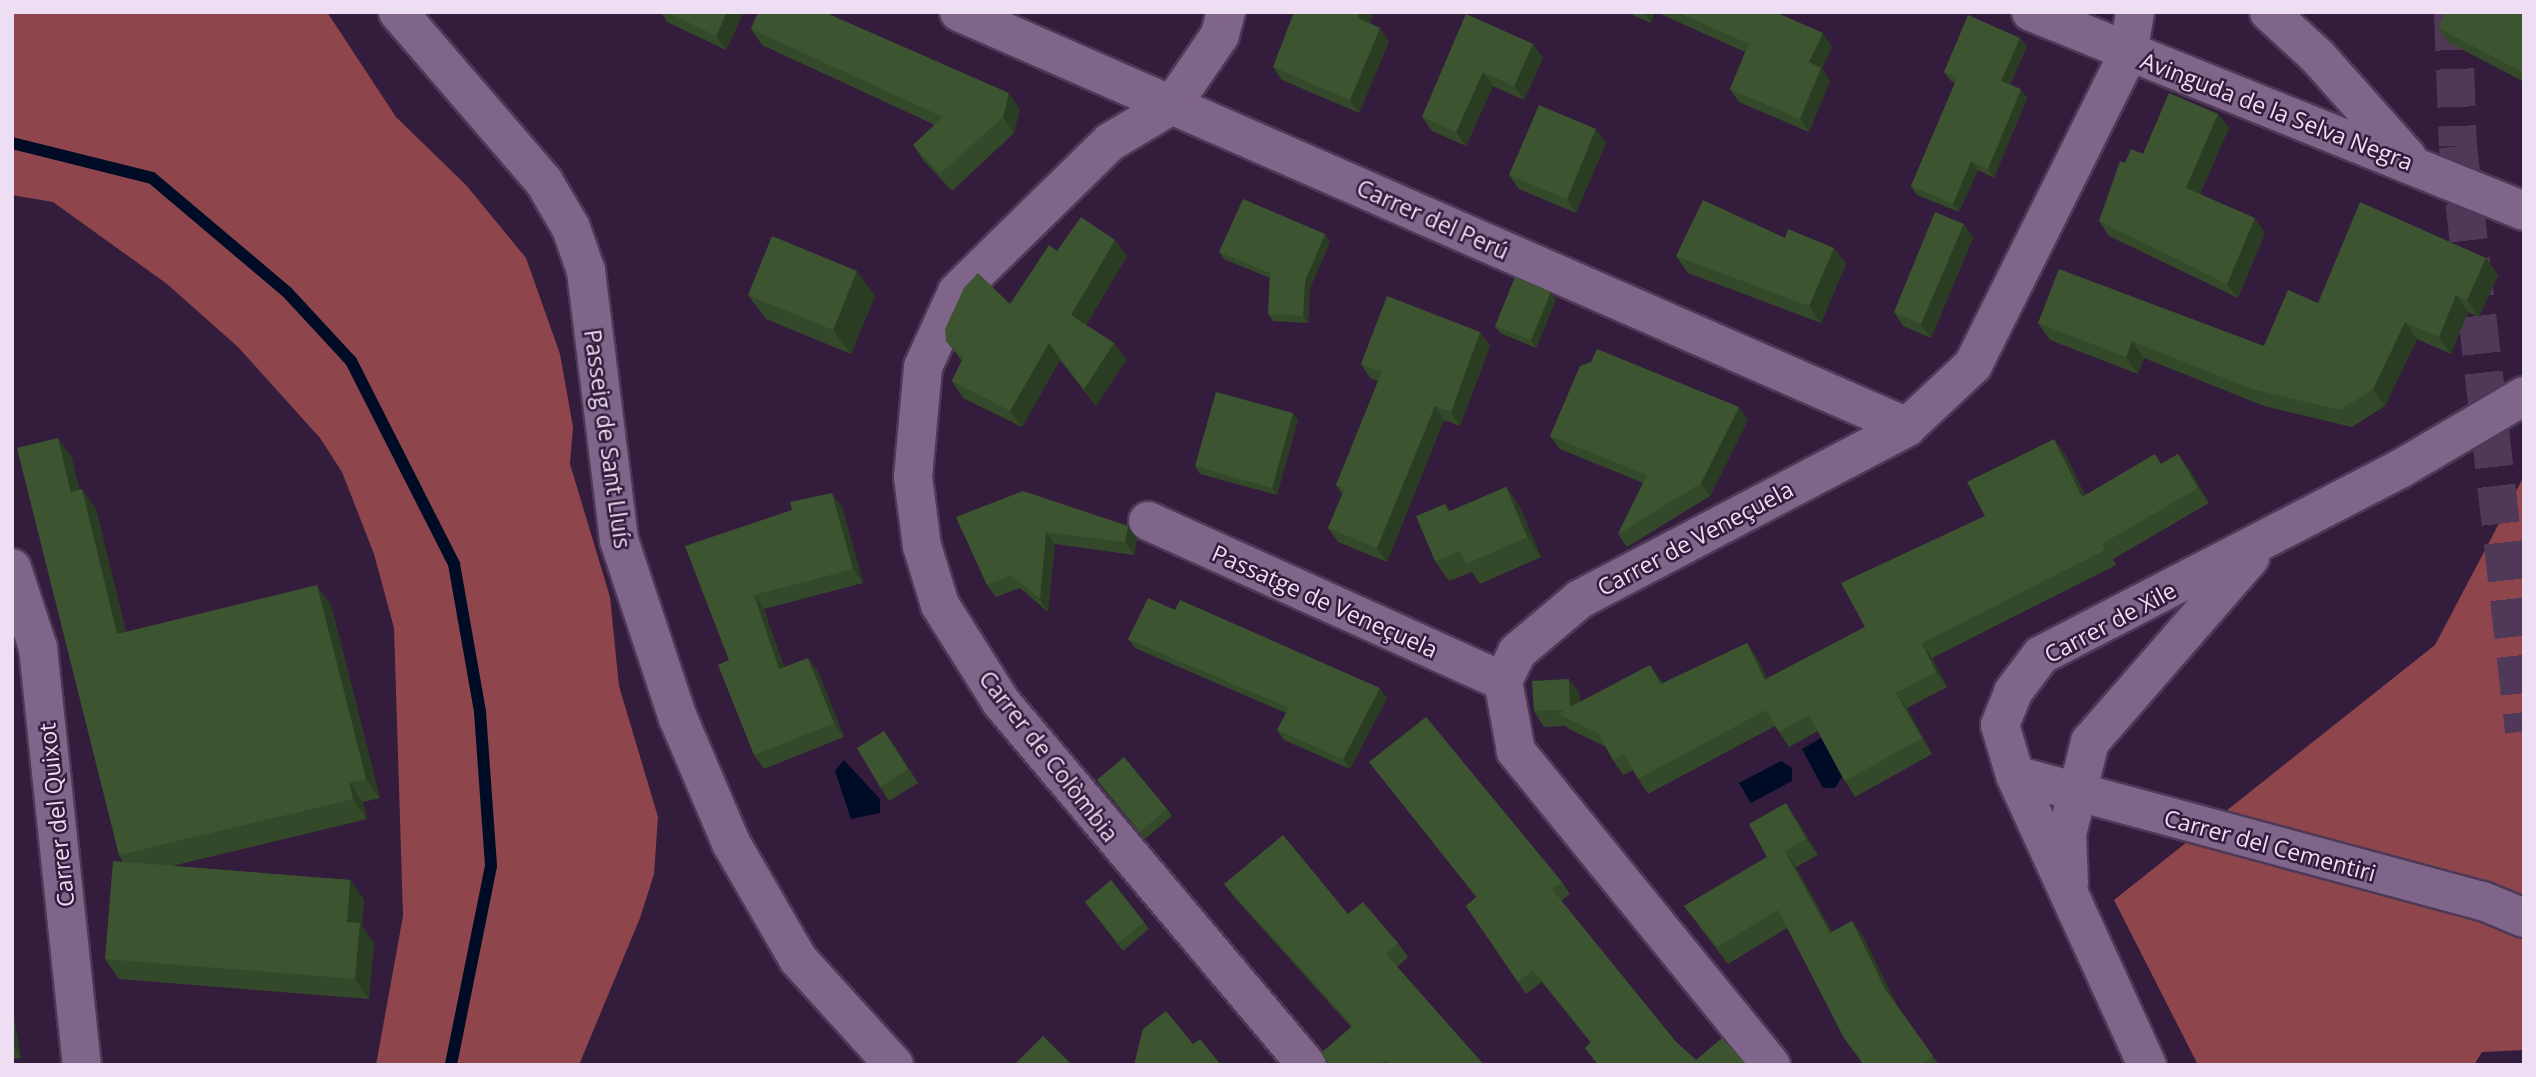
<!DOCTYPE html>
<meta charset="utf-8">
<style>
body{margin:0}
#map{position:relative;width:2536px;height:1077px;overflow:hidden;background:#341c3d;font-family:"Open Sans",sans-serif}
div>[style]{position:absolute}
.forest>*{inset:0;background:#8e454b}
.water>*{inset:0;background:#000c26}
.stream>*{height:12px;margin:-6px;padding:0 6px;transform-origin:6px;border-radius:6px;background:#000c26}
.motorway-tunnel>*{height:38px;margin-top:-19px;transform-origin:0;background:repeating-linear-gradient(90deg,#503958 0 38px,transparent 0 57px)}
.roads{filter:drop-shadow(2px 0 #4d3956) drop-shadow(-2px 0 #4d3956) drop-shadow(0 2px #4d3956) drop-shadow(0 -2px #4d3956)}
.minor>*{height:38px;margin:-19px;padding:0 19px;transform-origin:19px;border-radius:19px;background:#80658b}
.wall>*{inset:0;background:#344929}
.shaded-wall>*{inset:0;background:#2a3c22}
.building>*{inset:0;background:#3c5530}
span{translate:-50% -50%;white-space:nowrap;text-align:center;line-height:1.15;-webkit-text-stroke:5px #341c3d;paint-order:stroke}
.street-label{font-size:23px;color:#eddef3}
.frame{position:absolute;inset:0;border:14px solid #eddef3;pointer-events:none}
</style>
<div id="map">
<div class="forest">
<i style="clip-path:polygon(12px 12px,327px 12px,396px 117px,466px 185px,526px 258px,560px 354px,573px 427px,570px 464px,610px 597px,619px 686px,658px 817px,654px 874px,640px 918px,579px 1065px,376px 1065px,403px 916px,394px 628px,374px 554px,342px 472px,320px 438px,238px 347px,167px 284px,53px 202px,12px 195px)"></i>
<i style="clip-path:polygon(2524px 476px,2524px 1050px,2482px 1052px,2474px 1065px,2198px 1065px,2114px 900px,2435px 645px)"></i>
</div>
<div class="water">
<i style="clip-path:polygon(1821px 738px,1842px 777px,1835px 788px,1823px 788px,1802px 749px)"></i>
<i style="clip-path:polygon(844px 760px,880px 799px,880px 813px,851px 819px,835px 771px)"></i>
<i style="clip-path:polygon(1781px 761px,1792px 768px,1792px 781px,1751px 803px,1739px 783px)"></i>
</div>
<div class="stream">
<i style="left:12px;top:143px;width:144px;rotate:14deg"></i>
<i style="left:152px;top:178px;width:177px;rotate:40.2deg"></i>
<i style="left:287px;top:292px;width:94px;rotate:47.2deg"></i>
<i style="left:351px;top:361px;width:228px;rotate:63.1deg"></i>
<i style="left:454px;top:564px;width:150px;rotate:80deg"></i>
<i style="left:480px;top:712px;width:154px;rotate:85.9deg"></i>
<i style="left:491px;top:866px;width:203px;rotate:101.4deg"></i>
</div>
<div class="motorway-tunnel">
<i style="left:2453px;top:12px;width:134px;rotate:87.9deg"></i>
<i style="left:2458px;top:146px;width:589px;rotate:83.56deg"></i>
</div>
<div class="roads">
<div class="minor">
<i style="left:398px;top:12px;width:224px;rotate:49.3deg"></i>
<i style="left:544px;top:182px;width:53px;rotate:59.6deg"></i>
<i style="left:571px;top:228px;width:46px;rotate:70.8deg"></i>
<i style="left:586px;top:271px;width:271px;rotate:83deg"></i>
<i style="left:619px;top:540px;width:188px;rotate:71.7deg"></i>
<i style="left:678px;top:718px;width:136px;rotate:67deg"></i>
<i style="left:731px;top:843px;width:134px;rotate:60deg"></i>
<i style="left:798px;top:959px;width:143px;rotate:47.8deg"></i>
<i style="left:959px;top:12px;width:1035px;rotate:23.64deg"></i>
<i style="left:1226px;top:12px;width:24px;rotate:105deg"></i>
<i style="left:1220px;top:35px;width:85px;rotate:124.4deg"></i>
<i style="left:1172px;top:105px;width:72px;rotate:149.2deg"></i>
<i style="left:1110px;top:142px;width:214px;rotate:135.6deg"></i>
<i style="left:957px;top:292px;width:82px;rotate:114.4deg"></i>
<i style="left:923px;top:367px;width:110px;rotate:95.2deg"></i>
<i style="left:913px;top:477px;width:70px;rotate:82.6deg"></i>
<i style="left:922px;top:546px;width:62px;rotate:73deg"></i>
<i style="left:940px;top:605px;width:115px;rotate:57.8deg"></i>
<i style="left:1001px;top:702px;width:475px;rotate:49.9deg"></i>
<i style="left:2031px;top:12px;width:532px;rotate:21.98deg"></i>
<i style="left:2269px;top:12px;width:67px;rotate:42.6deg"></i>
<i style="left:2318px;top:57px;width:134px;rotate:48.3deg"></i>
<i style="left:1148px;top:521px;width:389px;rotate:24.3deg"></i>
<i style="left:12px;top:568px;width:84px;rotate:72deg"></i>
<i style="left:38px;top:648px;width:419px;rotate:84deg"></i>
<i style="left:2015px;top:775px;width:485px;rotate:15.1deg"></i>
<i style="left:2483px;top:901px;width:44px;rotate:22.5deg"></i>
<i style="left:2069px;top:883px;width:49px;rotate:-92.3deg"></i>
<i style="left:2067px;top:834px;width:95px;rotate:-76deg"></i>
<i style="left:2090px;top:742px;width:244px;rotate:-49deg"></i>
<i style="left:1771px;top:1065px;width:405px;rotate:-129.1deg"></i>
<i style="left:1516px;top:751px;width:71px;rotate:-100.5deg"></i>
<i style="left:1503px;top:681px;width:32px;rotate:-64deg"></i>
<i style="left:1517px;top:652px;width:82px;rotate:-40.1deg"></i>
<i style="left:1580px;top:599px;width:369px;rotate:-27.7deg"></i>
<i style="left:1907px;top:427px;width:91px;rotate:-43.2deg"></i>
<i style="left:1973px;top:365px;width:347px;rotate:-63.5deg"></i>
<i style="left:2128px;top:54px;width:43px;rotate:-80.5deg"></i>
<i style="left:2147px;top:1065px;width:319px;rotate:-114.5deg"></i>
<i style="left:2015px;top:775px;width:52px;rotate:-106.7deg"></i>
<i style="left:2000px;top:725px;width:35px;rotate:-68deg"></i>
<i style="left:2013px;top:692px;width:46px;rotate:-52.9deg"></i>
<i style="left:2041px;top:655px;width:404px;rotate:-27.4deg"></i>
<i style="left:2400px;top:469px;width:144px;rotate:-30.5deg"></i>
</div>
</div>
<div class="wall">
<i style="clip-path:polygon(661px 12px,744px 12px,726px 50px,667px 22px)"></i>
<i style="clip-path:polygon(1374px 12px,1370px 24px,1389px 41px,1359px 113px,1282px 80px,1273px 67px)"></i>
<i style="clip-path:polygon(1626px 12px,1655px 12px,1651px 23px)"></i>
<i style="clip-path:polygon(1656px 12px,1775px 12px,1832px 47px,1822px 68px,1830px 81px,1809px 132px,1739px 102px,1730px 89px,1745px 52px)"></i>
<i style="clip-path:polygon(2524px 12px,2524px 82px,2448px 42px,2438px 28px)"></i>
<i style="clip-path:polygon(1466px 14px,1533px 44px,1543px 58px,1524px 100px,1493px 86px,1466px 146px,1432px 131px,1422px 117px)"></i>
<i style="clip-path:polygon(751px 29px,1020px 109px,1014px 133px,952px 191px,924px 161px,913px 145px,935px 125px,762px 45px)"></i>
<i style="clip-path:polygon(2027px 46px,2010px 85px,2027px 98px,1994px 178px,1978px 170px,1959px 212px,1917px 195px,1911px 186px,1955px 83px,1951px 81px,1944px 72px)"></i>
<i style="clip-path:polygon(2218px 114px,2229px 128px,2200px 194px,2265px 233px,2238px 298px,2109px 236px,2099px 221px,2125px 163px)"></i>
<i style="clip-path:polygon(1606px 143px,1576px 213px,1519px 189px,1509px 175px)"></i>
<i style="clip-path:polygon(1785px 238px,1834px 248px,1846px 264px,1821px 323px,1688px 273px,1676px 256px)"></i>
<i style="clip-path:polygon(1973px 238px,1931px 338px,1903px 326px,1894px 312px)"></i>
<i style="clip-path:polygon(1330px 242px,1310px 288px,1308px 323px,1273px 321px,1268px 314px,1270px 278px,1224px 259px,1219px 252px)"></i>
<i style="clip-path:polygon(1057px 251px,1127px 256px,1086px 325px,1114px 343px,1126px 360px,1096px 406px,1060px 360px,1022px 427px,963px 398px,952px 381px,962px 361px,946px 341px,1010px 304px)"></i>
<i style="clip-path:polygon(2486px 258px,2498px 275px,2479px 317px,2468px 312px,2451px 354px,2417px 339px,2385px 406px,2352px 427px,2264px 406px,2144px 358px,2138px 374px,2050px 340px,2038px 323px,2264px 346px,2318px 303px)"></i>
<i style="clip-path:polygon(748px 295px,875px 296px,851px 354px,766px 319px)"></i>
<i style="clip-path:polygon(1556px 300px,1536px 348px,1500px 333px,1495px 326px)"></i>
<i style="clip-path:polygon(1480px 332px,1490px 346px,1460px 426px,1444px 420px,1387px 562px,1338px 542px,1328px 528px,1342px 494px,1336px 485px,1378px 381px,1370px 378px,1361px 364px)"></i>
<i style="clip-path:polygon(1739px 407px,1748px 420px,1710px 496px,1627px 547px,1618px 534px,1643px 483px,1560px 449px,1550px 436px)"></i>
<i style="clip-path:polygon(1298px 420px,1277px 495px,1200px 474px,1195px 466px)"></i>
<i style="clip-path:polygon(2065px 454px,2085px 495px,2162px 463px,2178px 454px,2189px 469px,2209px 503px,2113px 559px,2116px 565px,1932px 658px,1947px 687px,1907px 708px,1932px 754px,1855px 797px,1845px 781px,1818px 731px,1789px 747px,1775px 726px,1648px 794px,1633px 770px,1623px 775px,1613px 760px,1606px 747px,1569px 729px,1566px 726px,1544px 727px,1534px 711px,1580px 694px,1580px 702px,1661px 680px,1663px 683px,1747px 643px,1757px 658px,1767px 678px,1865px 627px,1985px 516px)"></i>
<i style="clip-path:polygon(72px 458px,79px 490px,96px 509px,126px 632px,331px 605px,380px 798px,363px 802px,367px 819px,172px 866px,350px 880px,364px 900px,362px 926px,374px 943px,369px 999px,119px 979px,105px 959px,123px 862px,119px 855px)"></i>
<i style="clip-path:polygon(1506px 487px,1520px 507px,1541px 557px,1480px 584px,1472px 572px,1449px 581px,1435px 561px,1445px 504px,1450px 511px)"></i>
<i style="clip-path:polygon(842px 507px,863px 583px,764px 609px,784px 667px,818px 671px,844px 737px,764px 769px,754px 755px,729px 660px,685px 546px)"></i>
<i style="clip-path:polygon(956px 517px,1128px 526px,1137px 539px,1134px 555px,1055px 544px,1048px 612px,1020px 588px,996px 597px,987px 585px)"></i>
<i style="clip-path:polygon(1175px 610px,1387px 698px,1350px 769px,1284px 740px,1277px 730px,1286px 713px,1135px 648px,1128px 639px)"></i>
<i style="clip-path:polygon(894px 745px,918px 783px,889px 801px,880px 787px)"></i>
<i style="clip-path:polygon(1369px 762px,1562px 882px,1570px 894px,1561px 901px,1676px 1042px,1696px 1060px,1747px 1065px,1598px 1065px,1585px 1048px,1591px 1043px,1542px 982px,1526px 994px,1466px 906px,1476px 897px)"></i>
<i style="clip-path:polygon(1097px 780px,1167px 809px,1172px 816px,1145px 839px)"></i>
<i style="clip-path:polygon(1797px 820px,1818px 855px,1796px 867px,1832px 932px,1852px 921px,1864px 938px,1896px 1004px,1939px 1065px,1863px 1065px,1787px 928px,1728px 964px,1684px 906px,1767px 857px)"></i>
<i style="clip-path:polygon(1224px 884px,1348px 914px,1398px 943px,1408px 957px,1397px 967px,1484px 1065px,1329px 1065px,1321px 1053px,1351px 1027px,1235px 898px)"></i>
<i style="clip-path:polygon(1085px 902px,1144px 922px,1149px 929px,1123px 951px)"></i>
<i style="clip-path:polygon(12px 1009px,21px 1058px,12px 1059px)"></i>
</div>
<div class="shaded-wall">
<i style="clip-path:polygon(727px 12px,744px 12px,726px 50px,716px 36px)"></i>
<i style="clip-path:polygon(1360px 12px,1374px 12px,1367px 32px,1358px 18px)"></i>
<i style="clip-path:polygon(1644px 12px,1655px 12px,1651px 23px)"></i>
<i style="clip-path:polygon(1380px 28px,1389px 41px,1359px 113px,1350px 100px)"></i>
<i style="clip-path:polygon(1823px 33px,1832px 47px,1822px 68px,1830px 81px,1809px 132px,1800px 119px,1809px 62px)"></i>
<i style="clip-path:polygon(2020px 38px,2027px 46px,2008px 90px,2001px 81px)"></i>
<i style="clip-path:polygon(1533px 44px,1543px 58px,1524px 100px,1514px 86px)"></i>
<i style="clip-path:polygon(1483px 72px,1493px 86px,1466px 146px,1456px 132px)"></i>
<i style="clip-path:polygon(2021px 89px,2027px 98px,1994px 178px,1988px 169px)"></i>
<i style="clip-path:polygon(1009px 93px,1020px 109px,1014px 133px,1003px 117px)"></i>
<i style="clip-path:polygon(2218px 114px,2229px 128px,2196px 203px,2186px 188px)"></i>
<i style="clip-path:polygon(1596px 129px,1606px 143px,1576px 213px,1567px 199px)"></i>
<i style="clip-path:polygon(1971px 161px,1978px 170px,1959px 212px,1953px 204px)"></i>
<i style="clip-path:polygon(2255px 218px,2265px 233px,2238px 298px,2227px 284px)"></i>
<i style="clip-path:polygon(1964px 224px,1973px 238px,1931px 338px,1921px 324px)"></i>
<i style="clip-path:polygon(1325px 234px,1330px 242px,1310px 288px,1308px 323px,1303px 316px,1305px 281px)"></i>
<i style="clip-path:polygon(1115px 240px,1127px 256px,1082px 331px,1071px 315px)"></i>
<i style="clip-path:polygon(1834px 248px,1846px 264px,1821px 323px,1809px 306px)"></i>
<i style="clip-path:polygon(2486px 258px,2498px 275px,2479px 317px,2467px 300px)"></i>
<i style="clip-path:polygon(857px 271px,875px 296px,851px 354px,833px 330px)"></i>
<i style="clip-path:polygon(1551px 292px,1556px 300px,1536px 348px,1531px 340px)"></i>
<i style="clip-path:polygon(2456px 295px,2468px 312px,2451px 354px,2439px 337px)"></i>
<i style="clip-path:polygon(2405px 322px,2417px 339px,2385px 406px,2373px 389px)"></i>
<i style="clip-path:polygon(1480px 332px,1490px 346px,1460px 426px,1451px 412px)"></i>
<i style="clip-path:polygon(2132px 341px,2144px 358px,2138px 374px,2126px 357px)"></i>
<i style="clip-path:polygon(1049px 343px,1060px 360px,1022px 427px,1010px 411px)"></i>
<i style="clip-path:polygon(1114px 343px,1126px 360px,1096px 406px,1084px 389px)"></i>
<i style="clip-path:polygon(1435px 406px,1444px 420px,1387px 562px,1377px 548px)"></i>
<i style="clip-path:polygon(1739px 407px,1748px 420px,1710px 496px,1701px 483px)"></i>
<i style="clip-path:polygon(1293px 413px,1298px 420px,1277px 495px,1272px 488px)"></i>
<i style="clip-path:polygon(58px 438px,72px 458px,85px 512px,71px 492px)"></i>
<i style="clip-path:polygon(2054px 439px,2065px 454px,2093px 512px,2082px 497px)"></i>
<i style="clip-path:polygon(2178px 454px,2189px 469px,2209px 503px,2198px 488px)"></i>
<i style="clip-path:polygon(1506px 487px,1520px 507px,1541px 557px,1527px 537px)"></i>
<i style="clip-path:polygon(82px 489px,96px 509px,131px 654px,117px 634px)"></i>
<i style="clip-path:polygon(832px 493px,842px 507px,863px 583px,853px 569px)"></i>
<i style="clip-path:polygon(1128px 526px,1137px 539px,1134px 555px,1125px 542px)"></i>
<i style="clip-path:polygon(1046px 532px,1055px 544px,1048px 612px,1040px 599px)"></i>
<i style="clip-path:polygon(317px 585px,331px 605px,380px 798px,366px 779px)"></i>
<i style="clip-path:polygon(754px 595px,764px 609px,789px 683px,779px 669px)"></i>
<i style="clip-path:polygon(1747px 643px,1757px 658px,1775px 695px,1765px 680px)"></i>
<i style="clip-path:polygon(1922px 643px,1932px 658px,1947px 687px,1936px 672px)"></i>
<i style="clip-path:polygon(808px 658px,818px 671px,844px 737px,834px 723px)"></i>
<i style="clip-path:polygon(1650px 665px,1661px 680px,1671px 699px,1661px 684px)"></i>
<i style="clip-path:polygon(1569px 679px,1580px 694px,1581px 722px,1570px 707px)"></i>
<i style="clip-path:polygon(1380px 688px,1387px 698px,1350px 769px,1343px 759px)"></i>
<i style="clip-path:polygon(1896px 693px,1907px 708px,1932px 754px,1922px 738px)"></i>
<i style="clip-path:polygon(884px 731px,894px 745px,918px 783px,908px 769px)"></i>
<i style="clip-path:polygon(349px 782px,363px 802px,367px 819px,353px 799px)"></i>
<i style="clip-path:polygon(1786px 803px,1797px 820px,1818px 855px,1806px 839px)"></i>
<i style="clip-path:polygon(1785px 851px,1796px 867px,1842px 949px,1830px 933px)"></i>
<i style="clip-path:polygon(350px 880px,364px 900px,362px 926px,374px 943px,369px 999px,355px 979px,347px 922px)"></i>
<i style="clip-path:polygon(1852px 921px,1864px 938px,1897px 1005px,1885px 989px)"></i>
<i style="clip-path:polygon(12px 1009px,13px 1010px,21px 1058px,13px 1045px)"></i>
</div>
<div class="building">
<i style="clip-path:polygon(667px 12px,727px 12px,716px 36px)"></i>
<i style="clip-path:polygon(758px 12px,824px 12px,1009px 93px,1003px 117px,940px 174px,913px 145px,943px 117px,751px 29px)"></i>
<i style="clip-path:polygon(1294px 12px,1360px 12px,1358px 18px,1380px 28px,1350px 100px,1273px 67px)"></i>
<i style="clip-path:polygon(1677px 12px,1775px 12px,1823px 33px,1809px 62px,1821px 68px,1800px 119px,1730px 89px,1749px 44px)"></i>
<i style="clip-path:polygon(2446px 12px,2524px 12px,2524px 73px,2438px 28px)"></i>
<i style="clip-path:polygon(1466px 14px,1533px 44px,1514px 86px,1483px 72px,1456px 132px,1422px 117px)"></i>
<i style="clip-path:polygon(1968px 15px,2020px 38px,2001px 81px,2021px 89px,1988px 169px,1971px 161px,1953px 204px,1911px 186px,1957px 78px,1944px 72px)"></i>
<i style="clip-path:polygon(2169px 93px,2218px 114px,2186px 188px,2255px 218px,2227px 284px,2099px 221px,2120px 161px,2125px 163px,2131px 149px,2143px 154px)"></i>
<i style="clip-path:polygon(1539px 105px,1596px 129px,1567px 199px,1509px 175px)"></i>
<i style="clip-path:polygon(1243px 199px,1325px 234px,1305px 281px,1303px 316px,1268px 314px,1270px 273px,1219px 252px)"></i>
<i style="clip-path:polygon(1703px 200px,1785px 238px,1788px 229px,1834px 248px,1809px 306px,1676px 256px)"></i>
<i style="clip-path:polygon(2360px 202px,2486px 258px,2467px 300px,2456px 295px,2439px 337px,2405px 322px,2373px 389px,2340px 410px,2252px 389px,2132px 341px,2126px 357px,2038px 323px,2059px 269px,2264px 346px,2288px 290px,2318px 303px)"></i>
<i style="clip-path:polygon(1935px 212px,1964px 224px,1921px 324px,1894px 312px)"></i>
<i style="clip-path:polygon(1081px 217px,1115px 240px,1071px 315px,1114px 343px,1084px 389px,1049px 343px,1010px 411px,952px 381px,963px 358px,946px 341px,945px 329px,964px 288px,978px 273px,1010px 304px,1049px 245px,1057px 251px)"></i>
<i style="clip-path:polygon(772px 236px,857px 271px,833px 330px,748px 295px)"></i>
<i style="clip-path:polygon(1515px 277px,1551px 292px,1531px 340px,1495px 326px)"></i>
<i style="clip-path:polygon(1387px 296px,1480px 332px,1451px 412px,1435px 406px,1377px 548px,1328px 528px,1345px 489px,1336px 485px,1382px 372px,1361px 364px)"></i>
<i style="clip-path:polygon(1597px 349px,1739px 407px,1701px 483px,1618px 534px,1647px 475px,1550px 436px,1580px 366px,1591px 362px)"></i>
<i style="clip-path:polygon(1216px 392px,1293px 413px,1272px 488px,1195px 466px)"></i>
<i style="clip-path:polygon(58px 438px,71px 492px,82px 489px,117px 634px,317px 585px,366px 779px,349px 782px,353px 799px,119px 855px,17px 448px)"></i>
<i style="clip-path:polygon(2054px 439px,2082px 497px,2155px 454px,2161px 464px,2178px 454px,2198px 488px,2102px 544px,2105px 550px,1922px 643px,1936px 672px,1896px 693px,1922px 738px,1845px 781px,1809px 715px,1779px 732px,1766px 710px,1638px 779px,1624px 754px,1613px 760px,1598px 733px,1558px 714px,1565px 710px,1534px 711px,1532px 681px,1569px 679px,1570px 707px,1650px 665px,1661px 684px,1747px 643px,1765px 680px,1865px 627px,1841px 583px,1985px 516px,1967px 482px)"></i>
<i style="clip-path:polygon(1506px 487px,1527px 537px,1466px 564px,1460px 551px,1435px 561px,1416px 516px,1445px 504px,1448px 512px)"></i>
<i style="clip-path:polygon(1023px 491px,1128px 526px,1125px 542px,1046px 532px,1040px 599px,1011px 575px,987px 585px,956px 517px)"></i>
<i style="clip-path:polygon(832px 493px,853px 569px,754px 595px,779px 669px,808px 658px,834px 723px,754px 755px,718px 665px,729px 660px,685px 546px,792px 510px,790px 502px)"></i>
<i style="clip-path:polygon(1148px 598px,1175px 610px,1180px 600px,1380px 688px,1343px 759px,1277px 730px,1289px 708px,1128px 639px)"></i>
<i style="clip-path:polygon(1426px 717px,1562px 882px,1552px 889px,1676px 1042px,1696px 1060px,1722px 1038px,1747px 1065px,1599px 1065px,1585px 1048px,1591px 1042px,1533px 970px,1518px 982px,1466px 906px,1477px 897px,1369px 762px)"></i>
<i style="clip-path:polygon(884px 731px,908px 769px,880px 787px,857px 748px)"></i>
<i style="clip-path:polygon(1124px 757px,1167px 809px,1140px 832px,1097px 780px)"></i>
<i style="clip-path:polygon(1786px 803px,1806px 839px,1785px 851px,1830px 933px,1852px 921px,1885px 989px,1933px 1056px,1922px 1065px,1864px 1065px,1844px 1038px,1778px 910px,1717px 947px,1684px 906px,1767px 857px,1749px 824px)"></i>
<i style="clip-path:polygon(1283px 835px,1348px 914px,1363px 902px,1398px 943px,1386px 954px,1484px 1065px,1390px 1065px,1386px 1060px,1377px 1065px,1331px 1065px,1321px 1053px,1353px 1026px,1224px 884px)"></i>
<i style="clip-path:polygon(113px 861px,350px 880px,347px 922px,360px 923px,355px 979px,105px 959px)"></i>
<i style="clip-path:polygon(1111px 880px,1144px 922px,1118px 943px,1085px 902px)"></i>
<i style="clip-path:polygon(1166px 1011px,1193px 1044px,1200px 1039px,1221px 1065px,1134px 1065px,1143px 1029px)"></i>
<i style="clip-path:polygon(1043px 1036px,1072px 1065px,1014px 1065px)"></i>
</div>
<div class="street-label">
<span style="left:2277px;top:111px;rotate:21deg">Avinguda de la Selva Negra</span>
<span style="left:1433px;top:219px;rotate:24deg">Carrer del Perú</span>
<span style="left:608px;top:439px;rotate:82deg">Passeig de Sant Lluís</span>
<span style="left:1695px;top:538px;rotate:-28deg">Carrer de Veneçuela</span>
<span style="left:1325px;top:601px;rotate:24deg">Passatge de Veneçuela</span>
<span style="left:2110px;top:622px;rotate:-28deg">Carrer de Xile</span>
<span style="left:1049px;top:756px;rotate:52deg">Carrer de Colòmbia</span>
<span style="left:56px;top:815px;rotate:-96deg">Carrer del Quixot</span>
<span style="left:2270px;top:845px;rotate:15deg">Carrer del Cementiri</span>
</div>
<div class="frame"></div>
</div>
